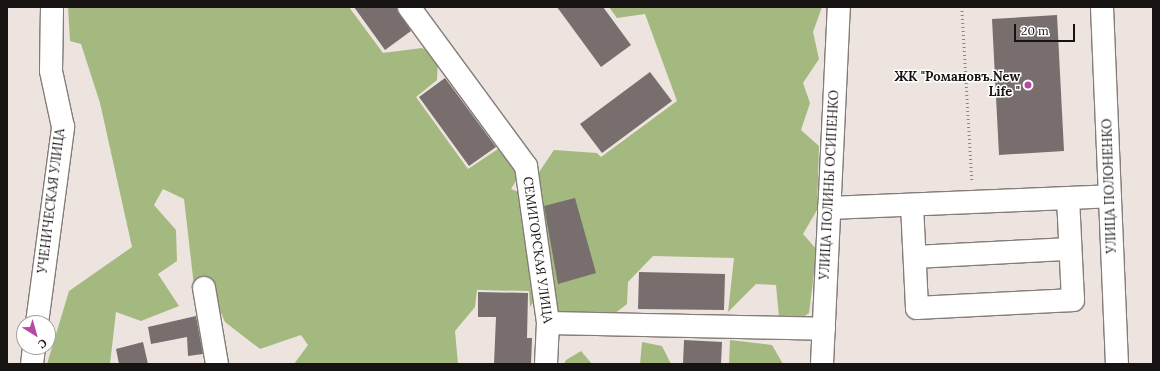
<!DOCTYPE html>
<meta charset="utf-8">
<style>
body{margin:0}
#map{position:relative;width:1160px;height:371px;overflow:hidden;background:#ede4e0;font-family:Lora,serif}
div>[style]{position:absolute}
.forest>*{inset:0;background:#a4b97f}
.building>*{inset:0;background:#776e6d}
.path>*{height:2.5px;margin-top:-1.25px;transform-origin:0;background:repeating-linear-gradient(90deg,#8d8683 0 1px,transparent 0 4px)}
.roads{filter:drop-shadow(1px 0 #847c78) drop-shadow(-1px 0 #847c78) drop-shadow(0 1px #847c78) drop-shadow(0 -1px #847c78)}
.minor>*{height:22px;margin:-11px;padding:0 11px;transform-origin:11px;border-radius:11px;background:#fff}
.major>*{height:22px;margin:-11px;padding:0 11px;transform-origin:11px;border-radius:11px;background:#fff}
.dots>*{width:11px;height:11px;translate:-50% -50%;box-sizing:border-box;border:2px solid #fff;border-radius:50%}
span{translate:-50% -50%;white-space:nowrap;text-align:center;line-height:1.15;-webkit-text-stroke:3px #fff;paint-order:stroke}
.poi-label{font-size:13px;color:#171312;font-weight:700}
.right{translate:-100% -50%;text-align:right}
.street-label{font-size:13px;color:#171312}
.frame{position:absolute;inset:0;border:8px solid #171312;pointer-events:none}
.north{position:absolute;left:16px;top:315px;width:40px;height:40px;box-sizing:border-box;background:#fff;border:1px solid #a2a1a0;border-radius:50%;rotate:143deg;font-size:11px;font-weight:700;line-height:16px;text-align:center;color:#171312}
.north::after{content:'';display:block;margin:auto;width:14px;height:18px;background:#b848a5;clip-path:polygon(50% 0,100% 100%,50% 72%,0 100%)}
.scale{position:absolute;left:1014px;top:24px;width:61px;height:18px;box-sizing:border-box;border:2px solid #171312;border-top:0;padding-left:5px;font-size:12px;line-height:14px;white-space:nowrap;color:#171312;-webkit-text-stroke:3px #fff;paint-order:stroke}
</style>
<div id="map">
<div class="forest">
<i style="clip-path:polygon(68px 7px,349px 7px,383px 53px,422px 48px,438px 57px,437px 80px,416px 97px,468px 169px,513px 139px,531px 156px,511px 189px,524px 194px,554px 150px,597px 153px,601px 157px,677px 101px,645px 14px,617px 18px,609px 7px,822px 7px,813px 32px,819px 59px,803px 83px,810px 103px,801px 130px,819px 146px,817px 210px,803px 234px,817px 250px,809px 313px,794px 324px,779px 317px,776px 285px,756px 284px,728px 312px,734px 258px,653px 256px,628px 282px,627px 304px,605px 321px,553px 315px,536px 299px,530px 307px,529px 291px,477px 290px,475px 307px,455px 331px,458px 364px,294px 364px,308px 345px,301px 335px,260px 349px,225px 322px,211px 290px,194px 286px,184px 199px,163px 189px,154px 205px,176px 230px,177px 261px,158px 274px,179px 306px,141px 321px,116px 312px,110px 364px,47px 364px,69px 291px,132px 247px,100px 103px,81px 44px,70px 41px)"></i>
<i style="clip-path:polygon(730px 340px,772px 345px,783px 364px,729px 364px)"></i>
<i style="clip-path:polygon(642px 342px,662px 346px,671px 364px,640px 364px)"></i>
<i style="clip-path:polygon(581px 351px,592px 364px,564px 364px,566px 360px)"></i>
</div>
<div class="building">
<i style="clip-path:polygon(354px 7px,397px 7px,411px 31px,385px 50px)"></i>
<i style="clip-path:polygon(557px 7px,603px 7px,631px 45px,601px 67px)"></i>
<i style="clip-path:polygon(1057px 15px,1064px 151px,999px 155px,992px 19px)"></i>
<i style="clip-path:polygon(650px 72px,672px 101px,602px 153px,580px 124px)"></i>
<i style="clip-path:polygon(445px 78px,496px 147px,469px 166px,419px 97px)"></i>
<i style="clip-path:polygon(575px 198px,596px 273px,558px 284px,544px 206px)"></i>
<i style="clip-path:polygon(639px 272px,725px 274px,724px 310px,638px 309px)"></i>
<i style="clip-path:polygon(478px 292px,528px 293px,527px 338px,532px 338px,531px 364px,494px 364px,496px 317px,478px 317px)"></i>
<i style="clip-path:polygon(196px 316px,203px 354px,188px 356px,187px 337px,151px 344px,148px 327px)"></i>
<i style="clip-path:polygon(684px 340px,722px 342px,721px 364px,683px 364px)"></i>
<i style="clip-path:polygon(143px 342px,148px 364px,119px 364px,116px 349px)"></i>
</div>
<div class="path">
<i style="left:962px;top:7px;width:173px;rotate:86.7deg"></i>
</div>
<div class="roads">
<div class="minor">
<i style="left:409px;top:7px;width:197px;rotate:53.7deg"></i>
<i style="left:526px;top:166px;width:159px;rotate:82deg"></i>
<i style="left:548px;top:323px;width:41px;rotate:92.8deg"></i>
<i style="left:912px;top:205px;width:103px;rotate:87.2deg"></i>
<i style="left:917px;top:308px;width:156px;rotate:-2.9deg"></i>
<i style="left:1073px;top:300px;width:102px;rotate:-92.8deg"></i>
<i style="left:829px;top:208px;width:281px;rotate:-2.4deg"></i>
<i style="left:915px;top:257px;width:155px;rotate:-3deg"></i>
<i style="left:204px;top:288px;width:77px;rotate:80.3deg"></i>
<i style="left:37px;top:323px;width:198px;rotate:-82.4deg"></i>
<i style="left:63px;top:127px;width:57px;rotate:-102.1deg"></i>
<i style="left:51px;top:71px;width:64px;rotate:-89.1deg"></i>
<i style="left:548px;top:323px;width:276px;rotate:1.2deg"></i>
<i style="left:32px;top:364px;width:17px;rotate:-83deg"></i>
</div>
<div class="major">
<i style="left:1102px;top:7px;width:357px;rotate:87.6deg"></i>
<i style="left:822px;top:364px;width:357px;rotate:-87.3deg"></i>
</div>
</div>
<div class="dots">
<i style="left:1028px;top:85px;background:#b848a5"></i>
</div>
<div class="poi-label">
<span class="right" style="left:1020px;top:85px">ЖК "Романовъ.New<br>Life "</span>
</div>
<div class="street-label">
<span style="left:830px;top:185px;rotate:-87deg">УЛИЦА ПОЛИНЫ ОСИПЕНКО</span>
<span style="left:1110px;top:186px;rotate:-92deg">УЛИЦА ПОЛОНЕНКО</span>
<span style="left:52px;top:201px;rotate:-83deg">УЧЕНИЧЕСКАЯ УЛИЦА</span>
<span style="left:537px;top:250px;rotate:82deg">СЕМИГОРСКАЯ УЛИЦА</span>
</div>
<div class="frame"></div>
<div class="north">С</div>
<div class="scale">20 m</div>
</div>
